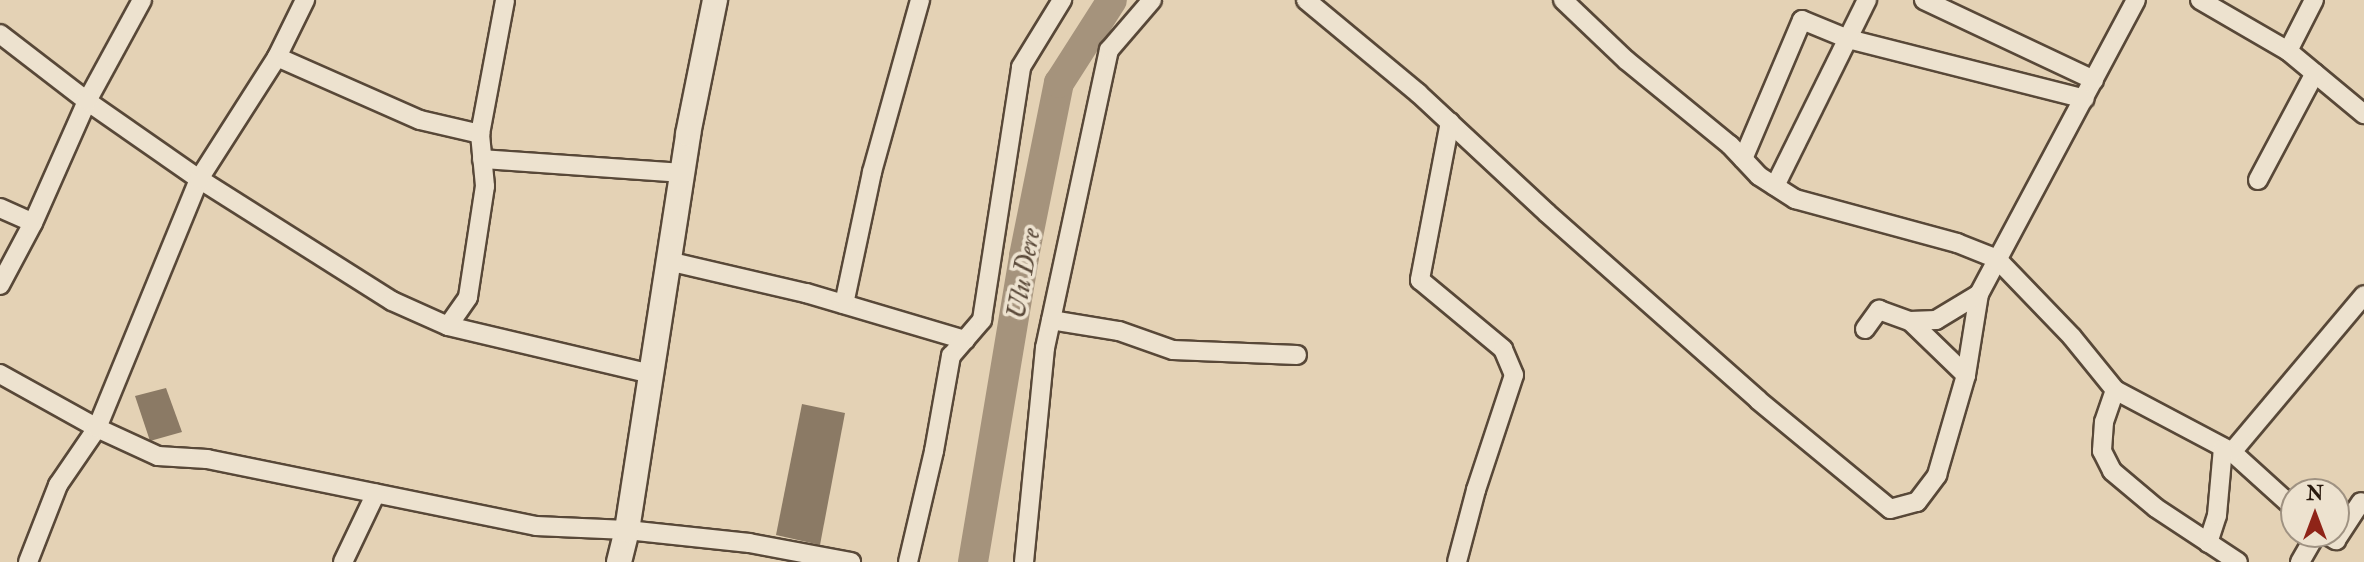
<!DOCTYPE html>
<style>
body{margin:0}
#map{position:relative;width:2364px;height:562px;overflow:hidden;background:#e4d2b5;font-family:"IM FELL Double Pica",serif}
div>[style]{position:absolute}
.river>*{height:30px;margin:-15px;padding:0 15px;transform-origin:15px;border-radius:15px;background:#a5937c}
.building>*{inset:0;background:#8b7a65}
.roads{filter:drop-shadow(2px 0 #584838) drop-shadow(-2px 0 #584838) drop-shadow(0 2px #584838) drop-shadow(0 -2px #584838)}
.street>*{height:18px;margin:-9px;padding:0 9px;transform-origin:9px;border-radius:9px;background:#ede2cf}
.secondary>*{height:24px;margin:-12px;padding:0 12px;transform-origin:12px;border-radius:12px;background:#ede2cf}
span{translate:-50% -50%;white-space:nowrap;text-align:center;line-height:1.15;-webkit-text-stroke:7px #ede2cf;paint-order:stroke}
.water-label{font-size:26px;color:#5b4a3a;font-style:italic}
.north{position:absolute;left:2280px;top:478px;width:70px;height:70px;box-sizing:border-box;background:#ede2cf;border:2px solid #9f9282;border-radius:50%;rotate:0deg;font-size:19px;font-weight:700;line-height:28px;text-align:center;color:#2a1a0e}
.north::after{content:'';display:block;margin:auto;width:24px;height:32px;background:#8f2418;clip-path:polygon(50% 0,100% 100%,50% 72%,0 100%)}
</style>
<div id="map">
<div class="river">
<i style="left:973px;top:562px;width:310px;rotate:-80.5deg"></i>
<i style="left:1024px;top:256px;width:177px;rotate:-78.6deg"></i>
<i style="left:1059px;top:83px;width:98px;rotate:-57.4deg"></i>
</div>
<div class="building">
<i style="clip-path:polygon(166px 388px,182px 432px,150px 441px,135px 396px)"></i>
<i style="clip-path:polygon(802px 404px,845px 413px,820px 545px,776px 535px)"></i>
</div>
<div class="roads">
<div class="street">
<i style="left:1306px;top:0;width:146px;rotate:39.7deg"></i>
<i style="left:1418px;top:93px;width:176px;rotate:42.9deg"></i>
<i style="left:1547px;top:213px;width:282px;rotate:41.5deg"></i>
<i style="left:1758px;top:400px;width:171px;rotate:39.5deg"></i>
<i style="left:1890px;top:509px;width:28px;rotate:-15deg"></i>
<i style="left:1917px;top:502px;width:34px;rotate:-53deg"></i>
<i style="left:1937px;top:475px;width:104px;rotate:-73.8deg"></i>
<i style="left:1966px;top:375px;width:82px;rotate:-80.9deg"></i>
<i style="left:1979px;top:294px;width:333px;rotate:-61.9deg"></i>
<i style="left:1563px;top:0;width:87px;rotate:43.6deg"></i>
<i style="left:1626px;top:60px;width:134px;rotate:39.3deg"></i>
<i style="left:1730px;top:145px;width:42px;rotate:46.9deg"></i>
<i style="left:1759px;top:176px;width:43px;rotate:32.6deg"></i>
<i style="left:1795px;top:199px;width:168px;rotate:15.2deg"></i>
<i style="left:1957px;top:243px;width:43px;rotate:21.8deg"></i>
<i style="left:1997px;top:259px;width:108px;rotate:46.1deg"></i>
<i style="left:2072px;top:337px;width:68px;rotate:50.9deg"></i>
<i style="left:2115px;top:390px;width:132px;rotate:27.9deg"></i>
<i style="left:2232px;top:452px;width:84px;rotate:42.1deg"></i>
<i style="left:1924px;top:0;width:188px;rotate:25.2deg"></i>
<i style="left:2200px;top:0;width:102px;rotate:30.1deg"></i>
<i style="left:2288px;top:51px;width:57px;rotate:-63deg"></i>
<i style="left:0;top:34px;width:110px;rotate:37.6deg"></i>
<i style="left:87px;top:101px;width:136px;rotate:34.9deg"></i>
<i style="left:199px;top:179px;width:228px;rotate:32.3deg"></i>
<i style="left:392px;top:301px;width:61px;rotate:24.1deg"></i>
<i style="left:448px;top:326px;width:209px;rotate:13.3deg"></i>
<i style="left:2288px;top:51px;width:99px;rotate:39.7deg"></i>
<i style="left:277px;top:57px;width:156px;rotate:23.8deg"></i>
<i style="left:420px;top:120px;width:62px;rotate:13.1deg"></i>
<i style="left:1450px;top:122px;width:161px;rotate:100.8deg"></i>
<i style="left:1420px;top:280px;width:108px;rotate:39.7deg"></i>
<i style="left:1503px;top:349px;width:28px;rotate:67deg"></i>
<i style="left:1514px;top:375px;width:121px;rotate:108.3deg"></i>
<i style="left:1476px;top:490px;width:74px;rotate:104.8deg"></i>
<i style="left:482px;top:159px;width:200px;rotate:4deg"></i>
<i style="left:1743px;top:159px;width:151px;rotate:-67deg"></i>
<i style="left:1802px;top:20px;width:50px;rotate:22.4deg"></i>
<i style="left:1848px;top:39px;width:244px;rotate:14.2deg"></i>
<i style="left:2258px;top:180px;width:121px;rotate:-62deg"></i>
<i style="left:1775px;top:186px;width:208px;rotate:-63.7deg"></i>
<i style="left:0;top:208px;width:36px;rotate:24deg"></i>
<i style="left:668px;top:261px;width:142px;rotate:13.1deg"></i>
<i style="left:806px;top:293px;width:166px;rotate:16.5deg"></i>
<i style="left:0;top:285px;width:70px;rotate:-62deg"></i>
<i style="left:33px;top:223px;width:133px;rotate:-66.1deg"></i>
<i style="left:87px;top:101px;width:115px;rotate:-61.4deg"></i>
<i style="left:844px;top:304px;width:135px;rotate:-78deg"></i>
<i style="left:872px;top:172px;width:179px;rotate:-74.4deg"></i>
<i style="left:1051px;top:320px;width:69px;rotate:9.2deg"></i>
<i style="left:1119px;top:331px;width:57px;rotate:19.4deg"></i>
<i style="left:1173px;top:350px;width:124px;rotate:2.3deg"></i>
<i style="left:1910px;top:321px;width:78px;rotate:44deg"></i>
<i style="left:448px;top:326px;width:35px;rotate:-55deg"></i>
<i style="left:468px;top:297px;width:112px;rotate:-81.3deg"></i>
<i style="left:485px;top:186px;width:52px;rotate:-95.5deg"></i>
<i style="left:480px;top:134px;width:136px;rotate:-79.4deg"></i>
<i style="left:1865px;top:329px;width:24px;rotate:-54deg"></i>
<i style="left:1879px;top:310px;width:33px;rotate:20deg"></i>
<i style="left:1910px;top:321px;width:26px;rotate:-2deg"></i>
<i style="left:1936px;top:320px;width:50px;rotate:-31.2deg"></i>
<i style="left:0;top:374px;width:111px;rotate:29.1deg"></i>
<i style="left:97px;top:428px;width:67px;rotate:24.7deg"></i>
<i style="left:158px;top:456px;width:49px;rotate:3.5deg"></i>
<i style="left:207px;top:459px;width:336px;rotate:11.5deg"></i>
<i style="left:536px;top:526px;width:91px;rotate:2.5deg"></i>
<i style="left:627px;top:530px;width:123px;rotate:6.1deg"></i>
<i style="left:749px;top:543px;width:104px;rotate:10.6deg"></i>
<i style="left:2115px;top:390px;width:34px;rotate:109deg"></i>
<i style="left:2104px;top:422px;width:29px;rotate:94deg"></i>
<i style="left:2102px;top:451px;width:22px;rotate:63deg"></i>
<i style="left:2112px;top:471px;width:57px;rotate:40.1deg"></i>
<i style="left:2156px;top:508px;width:98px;rotate:33.4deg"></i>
<i style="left:2232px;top:452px;width:205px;rotate:-49.9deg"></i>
<i style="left:2325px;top:534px;width:13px;rotate:29deg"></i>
<i style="left:2336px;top:540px;width:45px;rotate:-56.7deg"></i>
<i style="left:2208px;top:543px;width:29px;rotate:-72deg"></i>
<i style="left:2217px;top:515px;width:67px;rotate:-84.9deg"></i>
<i style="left:28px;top:562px;width:83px;rotate:-68.7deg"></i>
<i style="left:58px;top:485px;width:69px;rotate:-55.6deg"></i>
<i style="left:97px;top:428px;width:269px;rotate:-67.7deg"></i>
<i style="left:199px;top:179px;width:145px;rotate:-57.4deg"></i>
<i style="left:277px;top:57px;width:64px;rotate:-63.8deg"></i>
<i style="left:343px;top:562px;width:76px;rotate:-64.4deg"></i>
<i style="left:908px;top:562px;width:114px;rotate:-76.8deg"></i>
<i style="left:934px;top:451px;width:97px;rotate:-79.9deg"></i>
<i style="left:951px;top:356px;width:48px;rotate:-49.3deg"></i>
<i style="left:982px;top:320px;width:256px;rotate:-81.2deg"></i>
<i style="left:1021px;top:67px;width:79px;rotate:-58.5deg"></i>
<i style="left:1024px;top:562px;width:215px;rotate:-84.4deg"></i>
<i style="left:1045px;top:348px;width:305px;rotate:-77.9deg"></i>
<i style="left:1109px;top:50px;width:66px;rotate:-49.3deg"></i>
<i style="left:2300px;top:562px;width:32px;rotate:-60deg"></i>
</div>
<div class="secondary">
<i style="left:619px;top:562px;width:33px;rotate:-76deg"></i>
<i style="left:627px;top:530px;width:401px;rotate:-81.2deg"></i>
<i style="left:688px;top:134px;width:137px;rotate:-78.6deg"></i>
</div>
</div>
<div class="water-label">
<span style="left:1025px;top:274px;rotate:-80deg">Ulu Dere</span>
</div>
<div class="north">N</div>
</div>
